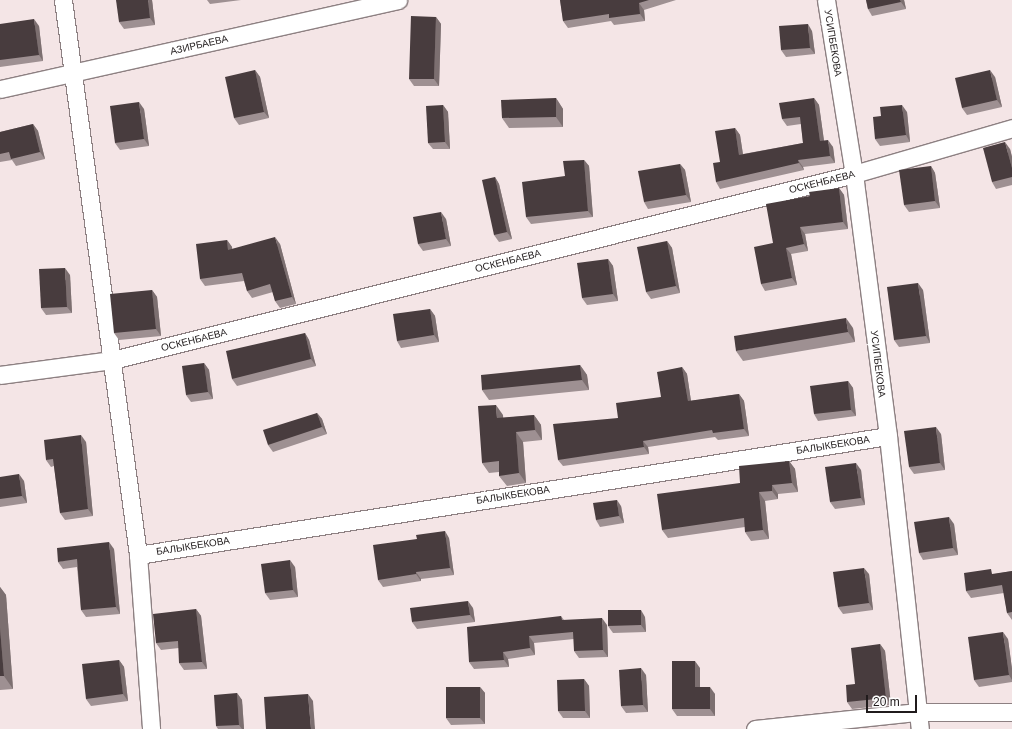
<!DOCTYPE html>
<meta charset="utf-8">
<style>
body{margin:0}
#map{position:relative;width:1012px;height:729px;overflow:hidden;background:#f4e5e6;font-family:Helvetica,sans-serif}
div>[style]{position:absolute}
.roads{filter:drop-shadow(1px 0 #8d8082) drop-shadow(-1px 0 #8d8082) drop-shadow(0 1px #8d8082) drop-shadow(0 -1px #8d8082)}
.minor>*{height:17px;margin:-8.5px;padding:0 8.5px;transform-origin:8.5px;border-radius:8.5px;background:#fff}
.wall>*{inset:0;background:#9e9092}
.shaded-wall>*{inset:0;background:#7c6f70}
.building>*{inset:0;background:#483c3e}
span{translate:-50% -50%;white-space:nowrap;text-align:center;line-height:1.15;-webkit-text-stroke:4px #fff;paint-order:stroke}
.street-label{font-size:10px;color:#201b1c}
.scale{position:absolute;left:866px;top:695px;width:51px;height:18px;box-sizing:border-box;border:2px solid #201b1c;border-top:0;padding-left:5px;font-size:12px;line-height:14px;white-space:nowrap;color:#201b1c;-webkit-text-stroke:3px #fff;paint-order:stroke}
</style>
<div id="map">
<div class="roads">
<div class="minor">
<i style="left:63px;top:0;width:560px;rotate:82.3deg"></i>
<i style="left:138px;top:555px;width:174px;rotate:85.7deg"></i>
<i style="left:826px;top:0;width:176px;rotate:80.9deg"></i>
<i style="left:854px;top:174px;width:264px;rotate:82.6deg"></i>
<i style="left:888px;top:436px;width:295px;rotate:83.8deg"></i>
<i style="left:0;top:89px;width:408px;rotate:-12.6deg"></i>
<i style="left:0;top:375px;width:114px;rotate:-7.6deg"></i>
<i style="left:113px;top:360px;width:764px;rotate:-14.09deg"></i>
<i style="left:854px;top:174px;width:165px;rotate:-16.2deg"></i>
<i style="left:138px;top:555px;width:759px;rotate:-9.02deg"></i>
<i style="left:755px;top:729px;width:164px;rotate:-6deg"></i>
<i style="left:918px;top:712px;width:94px"></i>
</div>
</div>
<div class="wall">
<i style="clip-path:polygon(152px 0,155px 25px,124px 29px,119px 22px)"></i>
<i style="clip-path:polygon(207px 0,241px 0,210px 4px)"></i>
<i style="clip-path:polygon(560px 0,676px 0,644px 10px,645px 21px,614px 25px,611px 21px,568px 28px,563px 21px)"></i>
<i style="clip-path:polygon(866px 0,904px 0,906px 9px,872px 16px,868px 9px)"></i>
<i style="clip-path:polygon(436px 17px,441px 24px,439px 86px,414px 86px,409px 79px)"></i>
<i style="clip-path:polygon(0 24px,39px 26px,43px 61px,0 67px)"></i>
<i style="clip-path:polygon(812px 31px,815px 54px,786px 57px,781px 50px)"></i>
<i style="clip-path:polygon(255px 70px,260px 77px,269px 118px,239px 125px,234px 118px)"></i>
<i style="clip-path:polygon(995px 77px,1002px 107px,967px 115px,962px 108px)"></i>
<i style="clip-path:polygon(556px 98px,563px 109px,563px 127px,509px 128px,502px 118px)"></i>
<i style="clip-path:polygon(814px 98px,819px 105px,824px 141px,833px 147px,835px 163px,803px 167px,804px 170px,720px 189px,716px 182px,720px 162px,735px 128px,740px 135px,743px 154px,803px 143px,801px 124px,787px 126px,782px 119px)"></i>
<i style="clip-path:polygon(443px 105px,448px 112px,450px 149px,433px 149px,428px 143px)"></i>
<i style="clip-path:polygon(144px 109px,149px 146px,120px 150px,115px 143px)"></i>
<i style="clip-path:polygon(907px 112px,910px 142px,880px 146px,875px 139px,881px 116px)"></i>
<i style="clip-path:polygon(33px 124px,38px 131px,45px 159px,16px 166px,12px 160px,0 162px,0 132px)"></i>
<i style="clip-path:polygon(1010px 149px,1012px 157px,1012px 185px,996px 189px,992px 182px)"></i>
<i style="clip-path:polygon(584px 160px,589px 166px,593px 217px,531px 224px,526px 217px,565px 176px)"></i>
<i style="clip-path:polygon(680px 164px,685px 170px,691px 202px,648px 209px,644px 202px)"></i>
<i style="clip-path:polygon(931px 166px,935px 173px,940px 208px,909px 212px,904px 205px)"></i>
<i style="clip-path:polygon(495px 177px,499px 184px,512px 239px,499px 242px,494px 235px)"></i>
<i style="clip-path:polygon(839px 188px,844px 195px,848px 229px,805px 234px,808px 251px,791px 254px,797px 285px,765px 291px,761px 284px,810px 196px)"></i>
<i style="clip-path:polygon(446px 219px,451px 246px,423px 251px,418px 244px)"></i>
<i style="clip-path:polygon(227px 240px,232px 247px,232px 249px,280px 244px,296px 304px,280px 308px,275px 301px,273px 292px,252px 298px,247px 291px,244px 281px,205px 286px,200px 279px)"></i>
<i style="clip-path:polygon(667px 241px,672px 248px,680px 293px,651px 299px,646px 292px)"></i>
<i style="clip-path:polygon(608px 259px,613px 266px,618px 301px,587px 305px,582px 298px)"></i>
<i style="clip-path:polygon(70px 275px,72px 313px,46px 315px,41px 308px)"></i>
<i style="clip-path:polygon(152px 290px,157px 297px,161px 336px,119px 340px,114px 333px)"></i>
<i style="clip-path:polygon(923px 290px,930px 343px,899px 347px,894px 340px)"></i>
<i style="clip-path:polygon(430px 309px,435px 316px,439px 342px,401px 348px,397px 341px)"></i>
<i style="clip-path:polygon(853px 328px,855px 342px,743px 361px,736px 351px)"></i>
<i style="clip-path:polygon(305px 333px,309px 340px,316px 366px,237px 386px,232px 379px)"></i>
<i style="clip-path:polygon(204px 363px,209px 370px,213px 399px,191px 402px,186px 395px)"></i>
<i style="clip-path:polygon(580px 365px,587px 375px,589px 390px,489px 400px,482px 390px)"></i>
<i style="clip-path:polygon(682px 367px,687px 374px,691px 401px,739px 394px,744px 401px,749px 436px,718px 440px,715px 437px,648px 447px,649px 454px,563px 466px,558px 460px,618px 418px,661px 397px)"></i>
<i style="clip-path:polygon(848px 381px,853px 388px,856px 416px,818px 421px,814px 414px)"></i>
<i style="clip-path:polygon(317px 413px,322px 419px,327px 434px,273px 452px,268px 445px)"></i>
<i style="clip-path:polygon(503px 415px,503px 418px,534px 415px,541px 425px,542px 440px,523px 442px,526px 483px,507px 486px,499px 476px,499px 472px,489px 473px,482px 463px)"></i>
<i style="clip-path:polygon(941px 434px,945px 470px,914px 474px,909px 467px)"></i>
<i style="clip-path:polygon(86px 442px,93px 516px,65px 520px,60px 513px,54px 466px,51px 467px,46px 460px)"></i>
<i style="clip-path:polygon(789px 461px,795px 469px,798px 492px,778px 494px,778px 499px,765px 501px,769px 539px,751px 541px,745px 532px,745px 527px,668px 538px,662px 530px,740px 483px)"></i>
<i style="clip-path:polygon(861px 470px,865px 505px,835px 509px,830px 502px)"></i>
<i style="clip-path:polygon(0 477px,24px 481px,27px 503px,0 507px)"></i>
<i style="clip-path:polygon(621px 506px,624px 523px,600px 527px,596px 520px)"></i>
<i style="clip-path:polygon(954px 524px,958px 555px,923px 560px,919px 553px)"></i>
<i style="clip-path:polygon(449px 538px,454px 575px,421px 579px,421px 581px,383px 587px,378px 580px,417px 539px)"></i>
<i style="clip-path:polygon(114px 549px,120px 614px,86px 617px,81px 610px,77px 567px,63px 569px,58px 562px)"></i>
<i style="clip-path:polygon(295px 567px,298px 597px,270px 600px,265px 593px)"></i>
<i style="clip-path:polygon(1012px 571px,1012px 620px,1007px 613px,1004px 593px,971px 598px,966px 591px,995px 574px)"></i>
<i style="clip-path:polygon(869px 574px,873px 610px,843px 614px,838px 607px)"></i>
<i style="clip-path:polygon(0 587px,6px 595px,13px 689px,0 690px)"></i>
<i style="clip-path:polygon(473px 608px,475px 622px,417px 629px,412px 622px)"></i>
<i style="clip-path:polygon(196px 609px,201px 616px,207px 669px,184px 670px,179px 663px,179px 648px,161px 650px,156px 643px)"></i>
<i style="clip-path:polygon(561px 616px,564px 620px,607px 625px,608px 657px,579px 658px,574px 651px,574px 639px,534px 643px,535px 655px,508px 659px,509px 667px,474px 669px,469px 662px)"></i>
<i style="clip-path:polygon(645px 617px,646px 632px,613px 633px,608px 626px)"></i>
<i style="clip-path:polygon(1008px 639px,1012px 669px,1012px 682px,979px 687px,974px 680px)"></i>
<i style="clip-path:polygon(880px 644px,885px 651px,891px 705px,852px 709px,847px 702px,855px 684px)"></i>
<i style="clip-path:polygon(119px 660px,124px 667px,128px 701px,91px 706px,86px 699px)"></i>
<i style="clip-path:polygon(700px 668px,700px 687px,715px 694px,715px 716px,677px 716px,672px 709px)"></i>
<i style="clip-path:polygon(646px 675px,648px 712px,626px 713px,621px 706px)"></i>
<i style="clip-path:polygon(584px 679px,589px 686px,590px 718px,563px 718px,558px 711px)"></i>
<i style="clip-path:polygon(480px 687px,485px 693px,485px 724px,451px 725px,446px 718px)"></i>
<i style="clip-path:polygon(237px 693px,242px 700px,244px 729px,218px 729px,216px 726px)"></i>
</div>
<div class="shaded-wall">
<i style="clip-path:polygon(148px 0,152px 0,155px 25px,150px 18px)"></i>
<i style="clip-path:polygon(900px 0,904px 0,906px 9px,901px 2px)"></i>
<i style="clip-path:polygon(639px 3px,644px 10px,645px 21px,640px 14px)"></i>
<i style="clip-path:polygon(436px 17px,441px 24px,439px 86px,434px 79px)"></i>
<i style="clip-path:polygon(34px 19px,39px 26px,43px 61px,39px 55px)"></i>
<i style="clip-path:polygon(808px 24px,812px 31px,815px 54px,810px 48px)"></i>
<i style="clip-path:polygon(255px 70px,260px 77px,269px 118px,264px 112px)"></i>
<i style="clip-path:polygon(990px 70px,995px 77px,1002px 107px,997px 100px)"></i>
<i style="clip-path:polygon(556px 98px,563px 109px,563px 127px,556px 117px)"></i>
<i style="clip-path:polygon(814px 98px,819px 105px,825px 148px,820px 141px)"></i>
<i style="clip-path:polygon(139px 102px,144px 109px,149px 146px,144px 139px)"></i>
<i style="clip-path:polygon(443px 105px,448px 112px,450px 149px,445px 142px)"></i>
<i style="clip-path:polygon(902px 105px,907px 112px,910px 142px,906px 135px)"></i>
<i style="clip-path:polygon(33px 124px,38px 131px,45px 159px,40px 152px)"></i>
<i style="clip-path:polygon(735px 128px,740px 135px,744px 162px,739px 155px)"></i>
<i style="clip-path:polygon(828px 140px,833px 147px,835px 163px,830px 156px)"></i>
<i style="clip-path:polygon(1005px 142px,1010px 149px,1012px 157px,1012px 168px)"></i>
<i style="clip-path:polygon(584px 160px,589px 166px,593px 217px,588px 211px)"></i>
<i style="clip-path:polygon(798px 160px,803px 167px,804px 170px,799px 163px)"></i>
<i style="clip-path:polygon(680px 164px,685px 170px,691px 202px,686px 195px)"></i>
<i style="clip-path:polygon(931px 166px,935px 173px,940px 208px,935px 201px)"></i>
<i style="clip-path:polygon(495px 177px,499px 184px,512px 239px,507px 232px)"></i>
<i style="clip-path:polygon(839px 188px,844px 195px,848px 229px,843px 222px)"></i>
<i style="clip-path:polygon(441px 212px,446px 219px,451px 246px,446px 239px)"></i>
<i style="clip-path:polygon(800px 227px,805px 234px,808px 251px,804px 244px)"></i>
<i style="clip-path:polygon(275px 237px,280px 244px,296px 304px,292px 297px)"></i>
<i style="clip-path:polygon(227px 240px,232px 247px,233px 257px,228px 250px)"></i>
<i style="clip-path:polygon(667px 241px,672px 248px,680px 293px,676px 286px)"></i>
<i style="clip-path:polygon(786px 248px,791px 254px,797px 285px,792px 278px)"></i>
<i style="clip-path:polygon(608px 259px,613px 266px,618px 301px,613px 294px)"></i>
<i style="clip-path:polygon(65px 268px,70px 275px,72px 313px,67px 307px)"></i>
<i style="clip-path:polygon(918px 283px,923px 290px,930px 343px,926px 336px)"></i>
<i style="clip-path:polygon(152px 290px,157px 297px,161px 336px,156px 329px)"></i>
<i style="clip-path:polygon(430px 309px,435px 316px,439px 342px,434px 335px)"></i>
<i style="clip-path:polygon(846px 318px,853px 328px,855px 342px,848px 332px)"></i>
<i style="clip-path:polygon(305px 333px,309px 340px,316px 366px,311px 359px)"></i>
<i style="clip-path:polygon(204px 363px,209px 370px,213px 399px,208px 392px)"></i>
<i style="clip-path:polygon(580px 365px,587px 375px,589px 390px,582px 380px)"></i>
<i style="clip-path:polygon(682px 367px,687px 374px,692px 408px,688px 401px)"></i>
<i style="clip-path:polygon(848px 381px,853px 388px,856px 416px,851px 410px)"></i>
<i style="clip-path:polygon(739px 394px,744px 401px,749px 436px,744px 429px)"></i>
<i style="clip-path:polygon(496px 405px,503px 415px,504px 428px,497px 418px)"></i>
<i style="clip-path:polygon(317px 413px,322px 419px,327px 434px,322px 427px)"></i>
<i style="clip-path:polygon(534px 415px,541px 425px,542px 440px,535px 430px)"></i>
<i style="clip-path:polygon(936px 427px,941px 434px,945px 470px,940px 463px)"></i>
<i style="clip-path:polygon(516px 432px,523px 442px,526px 483px,519px 473px)"></i>
<i style="clip-path:polygon(81px 435px,86px 442px,93px 516px,88px 509px)"></i>
<i style="clip-path:polygon(643px 441px,648px 447px,649px 454px,644px 447px)"></i>
<i style="clip-path:polygon(789px 461px,795px 469px,798px 492px,792px 483px)"></i>
<i style="clip-path:polygon(856px 463px,861px 470px,865px 505px,861px 498px)"></i>
<i style="clip-path:polygon(19px 474px,24px 481px,27px 503px,22px 496px)"></i>
<i style="clip-path:polygon(772px 485px,778px 494px,778px 499px,772px 491px)"></i>
<i style="clip-path:polygon(759px 492px,765px 501px,769px 539px,763px 530px)"></i>
<i style="clip-path:polygon(617px 500px,621px 506px,624px 523px,619px 516px)"></i>
<i style="clip-path:polygon(949px 517px,954px 524px,958px 555px,953px 548px)"></i>
<i style="clip-path:polygon(445px 531px,449px 538px,454px 575px,450px 568px)"></i>
<i style="clip-path:polygon(109px 542px,114px 549px,120px 614px,116px 607px)"></i>
<i style="clip-path:polygon(290px 560px,295px 567px,298px 597px,293px 590px)"></i>
<i style="clip-path:polygon(864px 568px,869px 574px,873px 610px,869px 603px)"></i>
<i style="clip-path:polygon(416px 572px,421px 579px,421px 581px,416px 574px)"></i>
<i style="clip-path:polygon(0 587px,6px 595px,13px 689px,4px 676px,0 628px)"></i>
<i style="clip-path:polygon(468px 601px,473px 608px,475px 622px,470px 615px)"></i>
<i style="clip-path:polygon(196px 609px,201px 616px,207px 669px,202px 662px)"></i>
<i style="clip-path:polygon(641px 610px,645px 617px,646px 632px,641px 625px)"></i>
<i style="clip-path:polygon(602px 618px,607px 625px,608px 657px,603px 650px)"></i>
<i style="clip-path:polygon(1003px 632px,1008px 639px,1012px 669px,1012px 680px,1009px 675px)"></i>
<i style="clip-path:polygon(529px 636px,534px 643px,535px 655px,530px 648px)"></i>
<i style="clip-path:polygon(880px 644px,885px 651px,891px 705px,886px 698px)"></i>
<i style="clip-path:polygon(503px 652px,508px 659px,509px 667px,504px 660px)"></i>
<i style="clip-path:polygon(119px 660px,124px 667px,128px 701px,123px 694px)"></i>
<i style="clip-path:polygon(695px 661px,700px 668px,700px 694px,695px 687px)"></i>
<i style="clip-path:polygon(641px 668px,646px 675px,648px 712px,643px 705px)"></i>
<i style="clip-path:polygon(584px 679px,589px 686px,590px 718px,585px 711px)"></i>
<i style="clip-path:polygon(480px 687px,485px 693px,485px 724px,480px 718px)"></i>
<i style="clip-path:polygon(710px 687px,715px 694px,715px 716px,710px 709px)"></i>
<i style="clip-path:polygon(237px 693px,242px 700px,244px 729px,242px 729px,239px 725px)"></i>
<i style="clip-path:polygon(308px 694px,313px 701px,315px 729px,311px 729px)"></i>
</div>
<div class="building">
<i style="clip-path:polygon(116px 0,148px 0,150px 18px,119px 22px)"></i>
<i style="clip-path:polygon(560px 0,649px 0,639px 3px,640px 14px,609px 18px,609px 14px,563px 21px)"></i>
<i style="clip-path:polygon(866px 0,900px 0,901px 2px,868px 9px)"></i>
<i style="clip-path:polygon(411px 16px,436px 17px,434px 79px,409px 79px)"></i>
<i style="clip-path:polygon(34px 19px,39px 55px,0 60px,0 24px)"></i>
<i style="clip-path:polygon(808px 24px,810px 48px,781px 50px,779px 26px)"></i>
<i style="clip-path:polygon(255px 70px,264px 112px,234px 118px,225px 77px)"></i>
<i style="clip-path:polygon(990px 70px,997px 100px,962px 108px,955px 78px)"></i>
<i style="clip-path:polygon(556px 98px,556px 117px,502px 118px,501px 100px)"></i>
<i style="clip-path:polygon(814px 98px,820px 141px,828px 140px,830px 156px,798px 160px,799px 163px,716px 182px,713px 163px,720px 162px,715px 131px,735px 128px,739px 155px,803px 143px,800px 117px,782px 119px,779px 103px)"></i>
<i style="clip-path:polygon(139px 102px,144px 139px,115px 143px,110px 106px)"></i>
<i style="clip-path:polygon(443px 105px,445px 142px,428px 143px,426px 106px)"></i>
<i style="clip-path:polygon(902px 105px,906px 135px,875px 139px,873px 117px,881px 116px,880px 107px)"></i>
<i style="clip-path:polygon(33px 124px,40px 152px,11px 159px,9px 152px,0 154px,0 132px)"></i>
<i style="clip-path:polygon(1005px 142px,1012px 168px,1012px 177px,992px 182px,983px 148px)"></i>
<i style="clip-path:polygon(584px 160px,588px 211px,526px 217px,522px 182px,565px 176px,563px 161px)"></i>
<i style="clip-path:polygon(680px 164px,686px 195px,644px 202px,638px 171px)"></i>
<i style="clip-path:polygon(931px 166px,935px 201px,904px 205px,899px 170px)"></i>
<i style="clip-path:polygon(495px 177px,507px 232px,494px 235px,482px 180px)"></i>
<i style="clip-path:polygon(839px 188px,843px 222px,800px 227px,804px 244px,786px 248px,792px 278px,761px 284px,754px 247px,773px 243px,766px 204px,810px 196px,809px 192px)"></i>
<i style="clip-path:polygon(441px 212px,446px 239px,418px 244px,413px 217px)"></i>
<i style="clip-path:polygon(275px 237px,292px 297px,275px 301px,270px 284px,247px 291px,242px 273px,200px 279px,196px 244px,227px 240px,228px 250px)"></i>
<i style="clip-path:polygon(667px 241px,676px 286px,646px 292px,637px 247px)"></i>
<i style="clip-path:polygon(608px 259px,613px 294px,582px 298px,577px 263px)"></i>
<i style="clip-path:polygon(65px 268px,67px 307px,41px 308px,39px 269px)"></i>
<i style="clip-path:polygon(918px 283px,926px 336px,894px 340px,887px 287px)"></i>
<i style="clip-path:polygon(152px 290px,156px 329px,114px 333px,110px 294px)"></i>
<i style="clip-path:polygon(430px 309px,434px 335px,397px 341px,393px 314px)"></i>
<i style="clip-path:polygon(846px 318px,848px 332px,736px 351px,734px 336px)"></i>
<i style="clip-path:polygon(305px 333px,311px 359px,232px 379px,226px 351px)"></i>
<i style="clip-path:polygon(204px 363px,208px 392px,186px 395px,182px 366px)"></i>
<i style="clip-path:polygon(580px 365px,582px 380px,482px 390px,481px 375px)"></i>
<i style="clip-path:polygon(682px 367px,688px 401px,739px 394px,744px 429px,713px 433px,712px 430px,643px 441px,644px 447px,558px 460px,553px 424px,618px 418px,616px 403px,661px 397px,657px 372px)"></i>
<i style="clip-path:polygon(848px 381px,851px 410px,814px 414px,810px 386px)"></i>
<i style="clip-path:polygon(496px 405px,497px 418px,534px 415px,535px 430px,516px 432px,519px 473px,499px 476px,499px 461px,482px 463px,478px 406px)"></i>
<i style="clip-path:polygon(317px 413px,322px 427px,268px 445px,263px 430px)"></i>
<i style="clip-path:polygon(936px 427px,940px 463px,909px 467px,904px 431px)"></i>
<i style="clip-path:polygon(81px 435px,88px 509px,60px 513px,53px 459px,46px 460px,44px 440px)"></i>
<i style="clip-path:polygon(789px 461px,792px 483px,772px 485px,772px 491px,759px 492px,763px 530px,745px 532px,744px 518px,662px 530px,657px 494px,740px 483px,739px 466px)"></i>
<i style="clip-path:polygon(856px 463px,861px 498px,830px 502px,825px 467px)"></i>
<i style="clip-path:polygon(19px 474px,22px 496px,0 499px,0 477px)"></i>
<i style="clip-path:polygon(617px 500px,619px 516px,596px 520px,593px 503px)"></i>
<i style="clip-path:polygon(949px 517px,953px 548px,919px 553px,914px 522px)"></i>
<i style="clip-path:polygon(445px 531px,450px 568px,416px 572px,416px 574px,378px 580px,373px 545px,417px 539px,416px 535px)"></i>
<i style="clip-path:polygon(109px 542px,116px 607px,81px 610px,77px 559px,58px 562px,57px 548px)"></i>
<i style="clip-path:polygon(290px 560px,293px 590px,265px 593px,261px 564px)"></i>
<i style="clip-path:polygon(864px 568px,869px 603px,838px 607px,833px 572px)"></i>
<i style="clip-path:polygon(991px 569px,992px 574px,1012px 571px,1012px 612px,1007px 613px,1002px 585px,966px 591px,964px 573px)"></i>
<i style="clip-path:polygon(468px 601px,470px 615px,412px 622px,410px 608px)"></i>
<i style="clip-path:polygon(196px 609px,202px 662px,179px 663px,178px 641px,156px 643px,153px 614px)"></i>
<i style="clip-path:polygon(608px 610px,641px 610px,641px 625px,608px 626px)"></i>
<i style="clip-path:polygon(561px 616px,562px 620px,602px 618px,603px 650px,574px 651px,573px 632px,529px 636px,530px 648px,503px 652px,504px 660px,469px 662px,467px 627px)"></i>
<i style="clip-path:polygon(0 628px,4px 676px,0 676px)"></i>
<i style="clip-path:polygon(1003px 632px,1009px 675px,974px 680px,968px 637px)"></i>
<i style="clip-path:polygon(880px 644px,886px 698px,847px 702px,846px 685px,855px 684px,851px 648px)"></i>
<i style="clip-path:polygon(119px 660px,123px 694px,86px 699px,82px 664px)"></i>
<i style="clip-path:polygon(672px 661px,695px 661px,695px 687px,710px 687px,710px 709px,672px 709px)"></i>
<i style="clip-path:polygon(641px 668px,643px 705px,621px 706px,619px 670px)"></i>
<i style="clip-path:polygon(584px 679px,585px 711px,558px 711px,557px 680px)"></i>
<i style="clip-path:polygon(446px 687px,480px 687px,480px 718px,446px 718px)"></i>
<i style="clip-path:polygon(237px 693px,239px 725px,216px 726px,214px 695px)"></i>
<i style="clip-path:polygon(308px 694px,311px 729px,266px 729px,264px 697px)"></i>
</div>
<div class="street-label">
<span style="left:833px;top:43px;rotate:81deg">УСИПБЕКОВА</span>
<span style="left:199px;top:45px;rotate:-13deg">АЗИРБАЕВА</span>
<span style="left:822px;top:182px;rotate:-14deg">ОСКЕНБАЕВА</span>
<span style="left:508px;top:261px;rotate:-14deg">ОСКЕНБАЕВА</span>
<span style="left:194px;top:340px;rotate:-14deg">ОСКЕНБАЕВА</span>
<span style="left:878px;top:364px;rotate:83deg">УСИПБЕКОВА</span>
<span style="left:833px;top:445px;rotate:-9deg">БАЛЫКБЕКОВА</span>
<span style="left:513px;top:495px;rotate:-9deg">БАЛЫКБЕКОВА</span>
<span style="left:193px;top:546px;rotate:-9deg">БАЛЫКБЕКОВА</span>
</div>
<div class="scale">20 m</div>
</div>
